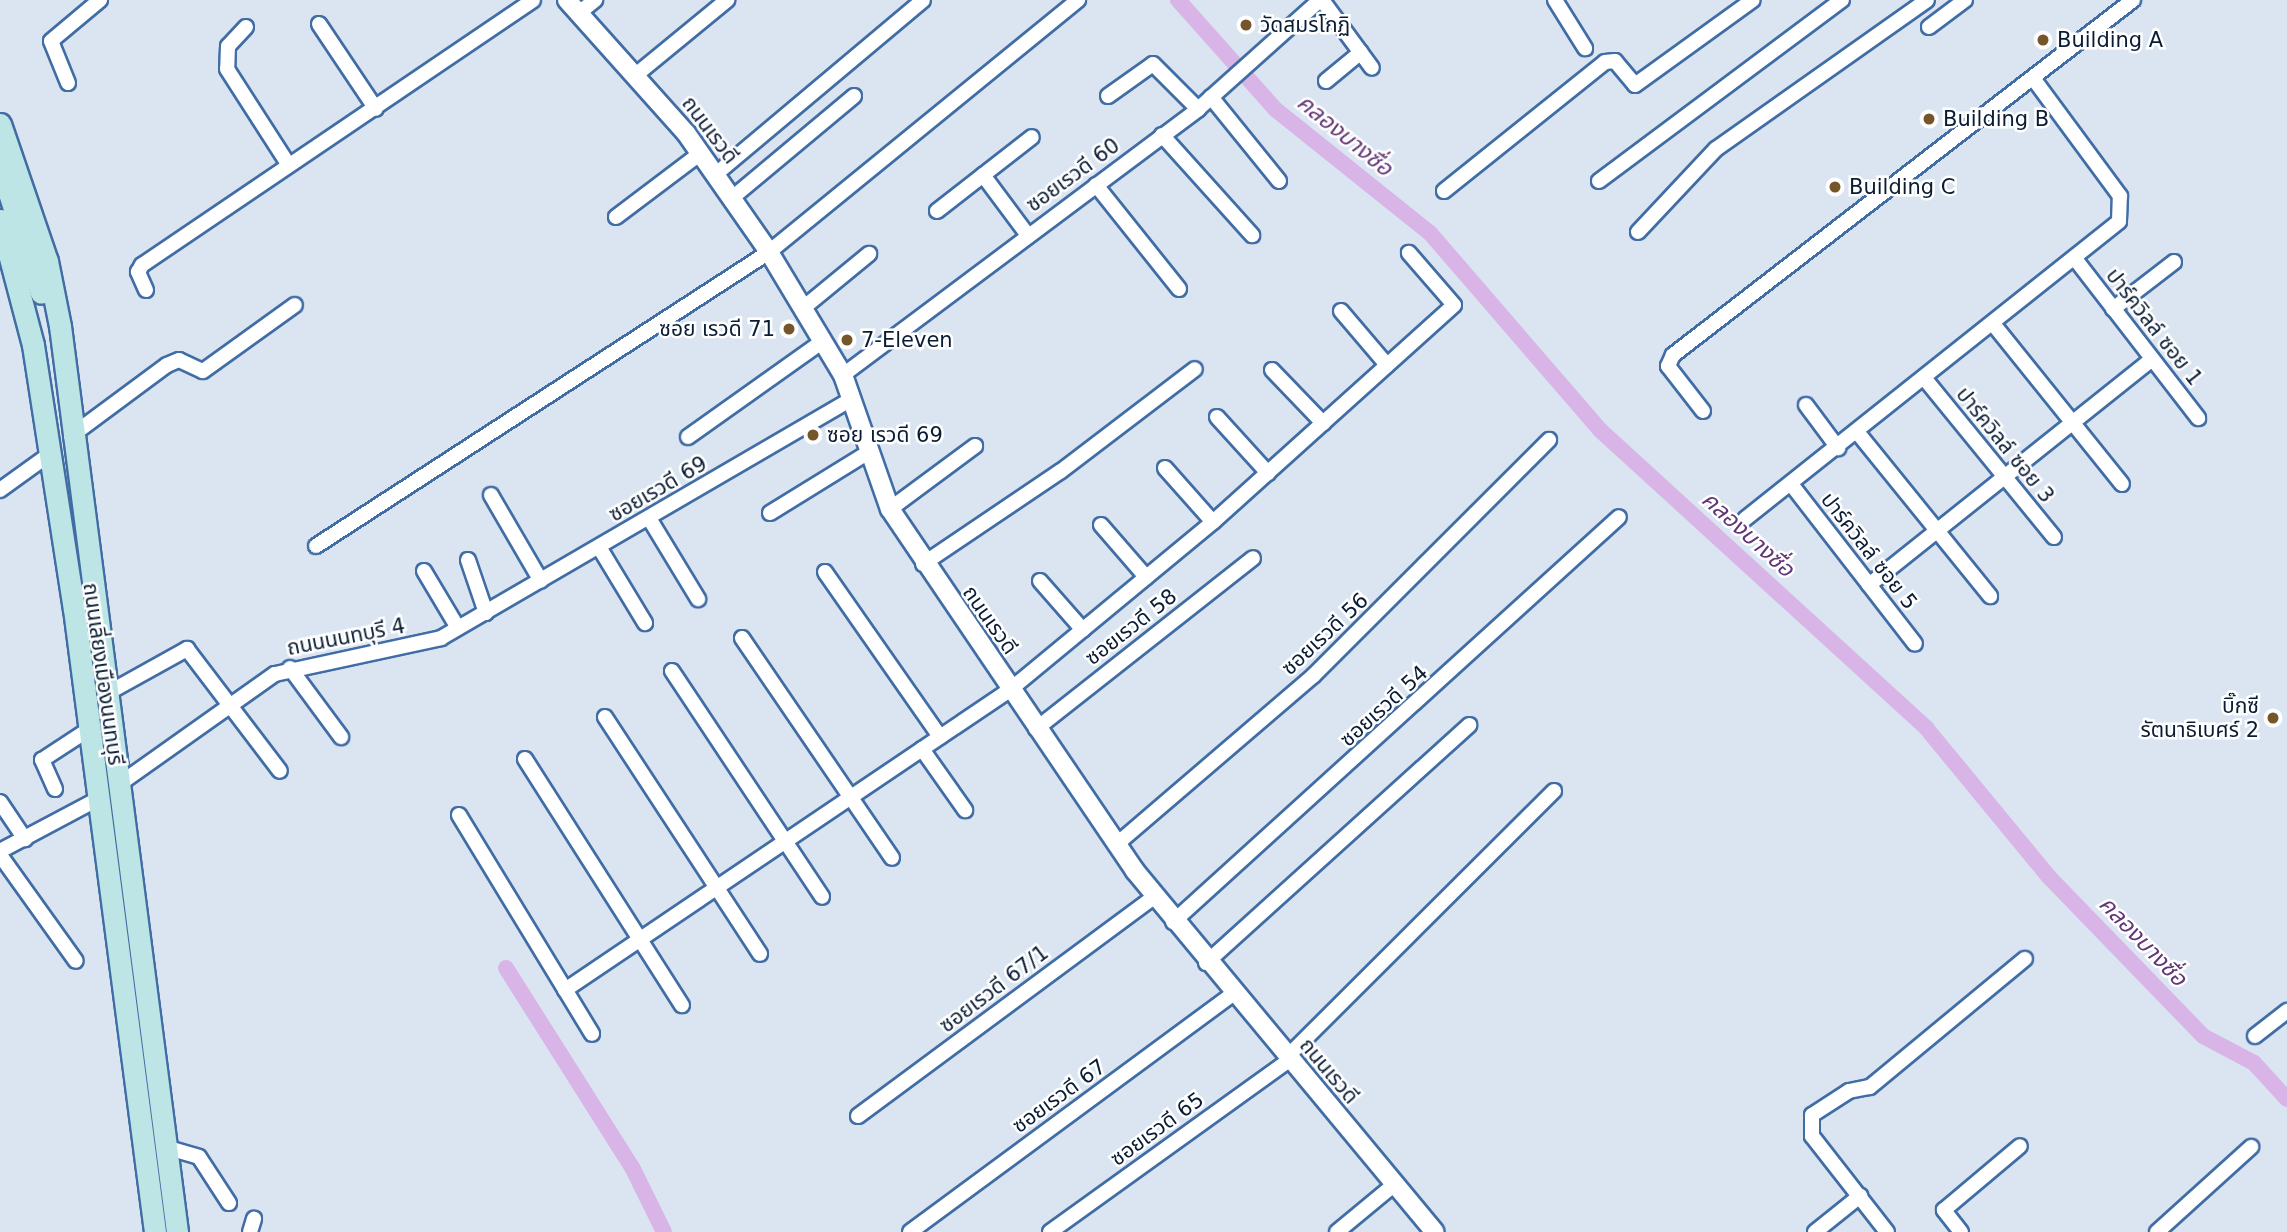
<!DOCTYPE html>
<meta charset="utf-8">
<style>
body{margin:0}
#map{position:relative;width:2287px;height:1232px;overflow:hidden;background:#dbe5f2;font-family:"DejaVu Sans","Noto Sans Thai",sans-serif}
div>[style]{position:absolute}
.canal>*{height:16px;margin:-8px;padding:0 8px;transform-origin:8px;border-radius:8px;background:#d8b4e7}
.roads{filter:drop-shadow(2px 0 #416da5) drop-shadow(-2px 0 #416da5) drop-shadow(0 2px #416da5) drop-shadow(0 -2px #416da5)}
.minor>*{height:14px;margin:-7px;padding:0 7px;transform-origin:7px;border-radius:7px;background:#fff}
.tertiary>*{height:18px;margin:-9px;padding:0 9px;transform-origin:9px;border-radius:9px;background:#fff}
.secondary>*{height:21px;margin:-10.5px;padding:0 10.5px;transform-origin:10.5px;border-radius:10.5px;background:#bde5e5}
.dots>*{width:19px;height:19px;translate:-50% -50%;box-sizing:border-box;border:4px solid #fff;border-radius:50%}
span{translate:-50% -50%;white-space:nowrap;text-align:center;line-height:1.15;-webkit-text-stroke:5px #fff;paint-order:stroke}
.poi-label{font-size:21px;color:#0a1c33}
.left{translate:0 -50%;text-align:left}
.right{translate:-100% -50%;text-align:right}
.street-label{font-size:21px;color:#0a1c33}
.water-label{font-size:23px;color:#623674;font-style:italic}
</style>
<div id="map">
<div class="canal">
<i style="left:1178px;top:0;width:146px;rotate:48.3deg"></i>
<i style="left:1275px;top:109px;width:198px;rotate:38.7deg"></i>
<i style="left:1430px;top:233px;width:260px;rotate:49.2deg"></i>
<i style="left:1600px;top:430px;width:443px;rotate:42.4deg"></i>
<i style="left:1927px;top:729px;width:192px;rotate:50.5deg"></i>
<i style="left:2049px;top:877px;width:221px;rotate:45.9deg"></i>
<i style="left:2203px;top:1036px;width:58px;rotate:27.9deg"></i>
<i style="left:2254px;top:1063px;width:49px;rotate:47.5deg"></i>
<i style="left:506px;top:968px;width:236px;rotate:57.7deg"></i>
<i style="left:632px;top:1167px;width:72px;rotate:63.8deg"></i>
</div>
<div class="roads">
<div class="minor">
<i style="left:1322px;top:0;width:84px;rotate:53.7deg"></i>
<i style="left:1555px;top:0;width:57px;rotate:58deg"></i>
<i style="left:579px;top:13px;width:21px;rotate:-39deg"></i>
<i style="left:319px;top:24px;width:102px;rotate:56.2deg"></i>
<i style="left:246px;top:27px;width:26px;rotate:133deg"></i>
<i style="left:228px;top:46px;width:23px;rotate:92deg"></i>
<i style="left:227px;top:69px;width:113px;rotate:57.3deg"></i>
<i style="left:1929px;top:27px;width:45px;rotate:-36.9deg"></i>
<i style="left:637px;top:74px;width:117px;rotate:-39.4deg"></i>
<i style="left:1326px;top:81px;width:45px;rotate:-39.6deg"></i>
<i style="left:68px;top:83px;width:45px;rotate:-112deg"></i>
<i style="left:51px;top:41px;width:64px;rotate:-39.9deg"></i>
<i style="left:1108px;top:96px;width:55px;rotate:-35.4deg"></i>
<i style="left:1153px;top:64px;width:64px;rotate:45deg"></i>
<i style="left:1211px;top:97px;width:108px;rotate:51deg"></i>
<i style="left:1162px;top:135px;width:135px;rotate:48deg"></i>
<i style="left:716px;top:174px;width:270px;rotate:-40deg"></i>
<i style="left:983px;top:175px;width:74px;rotate:53.3deg"></i>
<i style="left:1599px;top:181px;width:303px;rotate:-36.7deg"></i>
<i style="left:1096px;top:185px;width:133px;rotate:51.4deg"></i>
<i style="left:1444px;top:191px;width:206px;rotate:-38.7deg"></i>
<i style="left:1605px;top:62px;width:10px;rotate:-6deg"></i>
<i style="left:1615px;top:61px;width:31px;rotate:50deg"></i>
<i style="left:1635px;top:85px;width:145px;rotate:-35.8deg"></i>
<i style="left:732px;top:198px;width:159px;rotate:-39.9deg"></i>
<i style="left:937px;top:211px;width:120px;rotate:-37.9deg"></i>
<i style="left:616px;top:217px;width:106px;rotate:-37deg"></i>
<i style="left:1638px;top:232px;width:114px;rotate:-46.8deg"></i>
<i style="left:1716px;top:149px;width:258px;rotate:-35.2deg"></i>
<i style="left:2076px;top:260px;width:200px;rotate:52.3deg"></i>
<i style="left:146px;top:290px;width:20px;rotate:-114deg"></i>
<i style="left:138px;top:272px;width:8px;rotate:-60deg"></i>
<i style="left:142px;top:265px;width:472px;rotate:-34.1deg"></i>
<i style="left:802px;top:309px;width:87px;rotate:-39.4deg"></i>
<i style="left:2113px;top:309px;width:77px;rotate:-37.6deg"></i>
<i style="left:1341px;top:311px;width:71px;rotate:49.6deg"></i>
<i style="left:1994px;top:325px;width:204px;rotate:51.2deg"></i>
<i style="left:1272px;top:370px;width:74px;rotate:46.1deg"></i>
<i style="left:843px;top:375px;width:444px;rotate:-36.8deg"></i>
<i style="left:1198px;top:109px;width:164px;rotate:-41.8deg"></i>
<i style="left:1925px;top:379px;width:204px;rotate:50.8deg"></i>
<i style="left:1806px;top:405px;width:54px;rotate:53.3deg"></i>
<i style="left:1703px;top:411px;width:57px;rotate:-127.9deg"></i>
<i style="left:1668px;top:366px;width:12px;rotate:-66deg"></i>
<i style="left:1673px;top:355px;width:581px;rotate:-37.66deg"></i>
<i style="left:1217px;top:417px;width:76px;rotate:47.7deg"></i>
<i style="left:1858px;top:433px;width:210px;rotate:51deg"></i>
<i style="left:71px;top:436px;width:119px;rotate:-36.5deg"></i>
<i style="left:167px;top:365px;width:13px;rotate:-23deg"></i>
<i style="left:179px;top:360px;width:26px;rotate:25deg"></i>
<i style="left:203px;top:371px;width:113px;rotate:-35.7deg"></i>
<i style="left:688px;top:437px;width:166px;rotate:-35.4deg"></i>
<i style="left:1165px;top:468px;width:72px;rotate:48.4deg"></i>
<i style="left:1791px;top:484px;width:202px;rotate:52.2deg"></i>
<i style="left:0;top:490px;width:62px;rotate:-35.8deg"></i>
<i style="left:491px;top:495px;width:99px;rotate:59.8deg"></i>
<i style="left:890px;top:509px;width:106px;rotate:-36.5deg"></i>
<i style="left:770px;top:513px;width:114px;rotate:-31.7deg"></i>
<i style="left:649px;top:518px;width:95px;rotate:58.8deg"></i>
<i style="left:1745px;top:519px;width:478px;rotate:-38.5deg"></i>
<i style="left:2119px;top:221px;width:25px;rotate:-88deg"></i>
<i style="left:2120px;top:196px;width:147px;rotate:-126.4deg"></i>
<i style="left:1101px;top:525px;width:69px;rotate:49.1deg"></i>
<i style="left:316px;top:546px;width:540px;rotate:-32.98deg"></i>
<i style="left:769px;top:252px;width:399px;rotate:-39.2deg"></i>
<i style="left:599px;top:547px;width:89px;rotate:58.8deg"></i>
<i style="left:468px;top:560px;width:56px;rotate:71.2deg"></i>
<i style="left:923px;top:564px;width:166px;rotate:-34deg"></i>
<i style="left:1061px;top:471px;width:168px;rotate:-37.3deg"></i>
<i style="left:424px;top:571px;width:66px;rotate:59.2deg"></i>
<i style="left:825px;top:572px;width:201px;rotate:55.1deg"></i>
<i style="left:1040px;top:581px;width:65px;rotate:48.7deg"></i>
<i style="left:1869px;top:585px;width:362px;rotate:-38.6deg"></i>
<i style="left:742px;top:638px;width:266px;rotate:55.7deg"></i>
<i style="left:290px;top:668px;width:86px;rotate:53.5deg"></i>
<i style="left:672px;top:671px;width:271px;rotate:56.4deg"></i>
<i style="left:106px;top:694px;width:93px;rotate:-29.1deg"></i>
<i style="left:187px;top:649px;width:153px;rotate:52.7deg"></i>
<i style="left:605px;top:717px;width:283px;rotate:56.8deg"></i>
<i style="left:1036px;top:729px;width:276px;rotate:-38.2deg"></i>
<i style="left:922px;top:749px;width:75px;rotate:54.8deg"></i>
<i style="left:525px;top:759px;width:292px;rotate:57.5deg"></i>
<i style="left:118px;top:785px;width:192px;rotate:-35.3deg"></i>
<i style="left:275px;top:674px;width:170px;rotate:-12.2deg"></i>
<i style="left:441px;top:638px;width:475px;rotate:-30.2deg"></i>
<i style="left:55px;top:789px;width:32px;rotate:-114deg"></i>
<i style="left:42px;top:760px;width:55px;rotate:-33.1deg"></i>
<i style="left:0;top:802px;width:45px;rotate:56deg"></i>
<i style="left:459px;top:815px;width:256px;rotate:58.7deg"></i>
<i style="left:1117px;top:844px;width:258px;rotate:-40.6deg"></i>
<i style="left:1313px;top:676px;width:334px;rotate:-45deg"></i>
<i style="left:0;top:851px;width:109px;rotate:-28deg"></i>
<i style="left:0;top:855px;width:130px;rotate:54.4deg"></i>
<i style="left:1173px;top:922px;width:602px;rotate:-42.24deg"></i>
<i style="left:1206px;top:963px;width:355px;rotate:-42.1deg"></i>
<i style="left:565px;top:990px;width:538px;rotate:-34.01deg"></i>
<i style="left:1011px;top:689px;width:262px;rotate:-39.6deg"></i>
<i style="left:1213px;top:522px;width:324px;rotate:-42deg"></i>
<i style="left:1454px;top:305px;width:69px;rotate:-130.9deg"></i>
<i style="left:2255px;top:1036px;width:41px;rotate:-38deg"></i>
<i style="left:1287px;top:1057px;width:377px;rotate:-44.9deg"></i>
<i style="left:858px;top:1116px;width:370px;rotate:-36.5deg"></i>
<i style="left:165px;top:1147px;width:35px;rotate:16deg"></i>
<i style="left:199px;top:1157px;width:55px;rotate:56.9deg"></i>
<i style="left:250px;top:1232px;width:14px;rotate:-73deg"></i>
<i style="left:910px;top:1232px;width:400px;rotate:-36.4deg"></i>
<i style="left:1050px;top:1232px;width:294px;rotate:-35.7deg"></i>
<i style="left:1337px;top:1232px;width:75px;rotate:-39.6deg"></i>
<i style="left:1815px;top:1232px;width:58px;rotate:-38.7deg"></i>
<i style="left:1887px;top:1232px;width:122px;rotate:-128deg"></i>
<i style="left:1812px;top:1136px;width:21px;rotate:-90deg"></i>
<i style="left:1812px;top:1115px;width:44px;rotate:-33deg"></i>
<i style="left:1849px;top:1091px;width:21px;rotate:-11deg"></i>
<i style="left:1870px;top:1087px;width:201px;rotate:-39.6deg"></i>
<i style="left:1961px;top:1232px;width:28px;rotate:-128deg"></i>
<i style="left:1944px;top:1210px;width:99px;rotate:-40.1deg"></i>
<i style="left:2157px;top:1232px;width:127px;rotate:-42.1deg"></i>
</div>
<div class="tertiary">
<i style="left:567px;top:0;width:178px;rotate:48.2deg"></i>
<i style="left:686px;top:133px;width:145px;rotate:55.1deg"></i>
<i style="left:769px;top:252px;width:144px;rotate:59deg"></i>
<i style="left:843px;top:375px;width:142px;rotate:70.7deg"></i>
<i style="left:890px;top:509px;width:437px;rotate:55.9deg"></i>
<i style="left:1135px;top:871px;width:469px;rotate:50.3deg"></i>
</div>
<div class="secondary">
<i style="left:0;top:124px;width:145px;rotate:71.1deg"></i>
<i style="left:47px;top:261px;width:66px;rotate:78.7deg"></i>
<i style="left:60px;top:326px;width:914px;rotate:82.64deg"></i>
<i style="left:0;top:165px;width:134px;rotate:72.2deg"></i>
<i style="left:0;top:220px;width:129px;rotate:75.2deg"></i>
<i style="left:33px;top:345px;width:267px;rotate:81.2deg"></i>
<i style="left:74px;top:609px;width:628px;rotate:82.59deg"></i>
</div>
</div>
<div class="dots">
<i style="left:1246px;top:25px;background:#74562a"></i>
<i style="left:2043px;top:40px;background:#74562a"></i>
<i style="left:1929px;top:119px;background:#74562a"></i>
<i style="left:1835px;top:187px;background:#74562a"></i>
<i style="left:789px;top:329px;background:#74562a"></i>
<i style="left:847px;top:340px;background:#74562a"></i>
<i style="left:813px;top:435px;background:#74562a"></i>
<i style="left:2273px;top:718px;background:#74562a"></i>
</div>
<div class="poi-label">
<span class="left" style="left:1260px;top:25px">วัดสมรโกฏิ</span>
<span class="left" style="left:2057px;top:40px">Building A</span>
<span class="left" style="left:1943px;top:119px">Building B</span>
<span class="left" style="left:1849px;top:187px">Building C</span>
<span class="right" style="left:775px;top:329px">ซอย เรวดี 71</span>
<span class="left" style="left:861px;top:340px">7-Eleven</span>
<span class="left" style="left:827px;top:435px">ซอย เรวดี 69</span>
<span class="right" style="left:2259px;top:718px">บิ๊กซี<br>รัตนาธิเบศร์ 2</span>
</div>
<div class="street-label">
<span style="left:710px;top:130px;rotate:53deg">ถนนเรวดี</span>
<span style="left:1073px;top:175px;rotate:-36deg">ซอยเรวดี 60</span>
<span style="left:2154px;top:327px;rotate:52deg">ปาร์ควิลล์ ซอย 1</span>
<span style="left:2005px;top:445px;rotate:51deg">ปาร์ควิลล์ ซอย 3</span>
<span style="left:658px;top:489px;rotate:-30deg">ซอยเรวดี 69</span>
<span style="left:1869px;top:551px;rotate:52deg">ปาร์ควิลล์ ซอย 5</span>
<span style="left:990px;top:620px;rotate:55deg">ถนนเรวดี</span>
<span style="left:1131px;top:627px;rotate:-38deg">ซอยเรวดี 58</span>
<span style="left:1325px;top:634px;rotate:-43deg">ซอยเรวดี 56</span>
<span style="left:346px;top:637px;rotate:-11deg">ถนนนนทบุรี 4</span>
<span style="left:103px;top:674px;rotate:82deg">ถนนเลี่ยงเมืองนนทบุรี</span>
<span style="left:1384px;top:706px;rotate:-42deg">ซอยเรวดี 54</span>
<span style="left:994px;top:989px;rotate:-37deg">ซอยเรวดี 67/1</span>
<span style="left:1329px;top:1071px;rotate:50deg">ถนนเรวดี</span>
<span style="left:1059px;top:1096px;rotate:-36deg">ซอยเรวดี 67</span>
<span style="left:1157px;top:1129px;rotate:-36deg">ซอยเรวดี 65</span>
</div>
<div class="water-label">
<span style="left:1345px;top:135px;rotate:39deg">คลองบางซื่อ</span>
<span style="left:1748px;top:534px;rotate:42deg">คลองบางซื่อ</span>
<span style="left:2143px;top:941px;rotate:46deg">คลองบางซื่อ</span>
</div>
</div>
